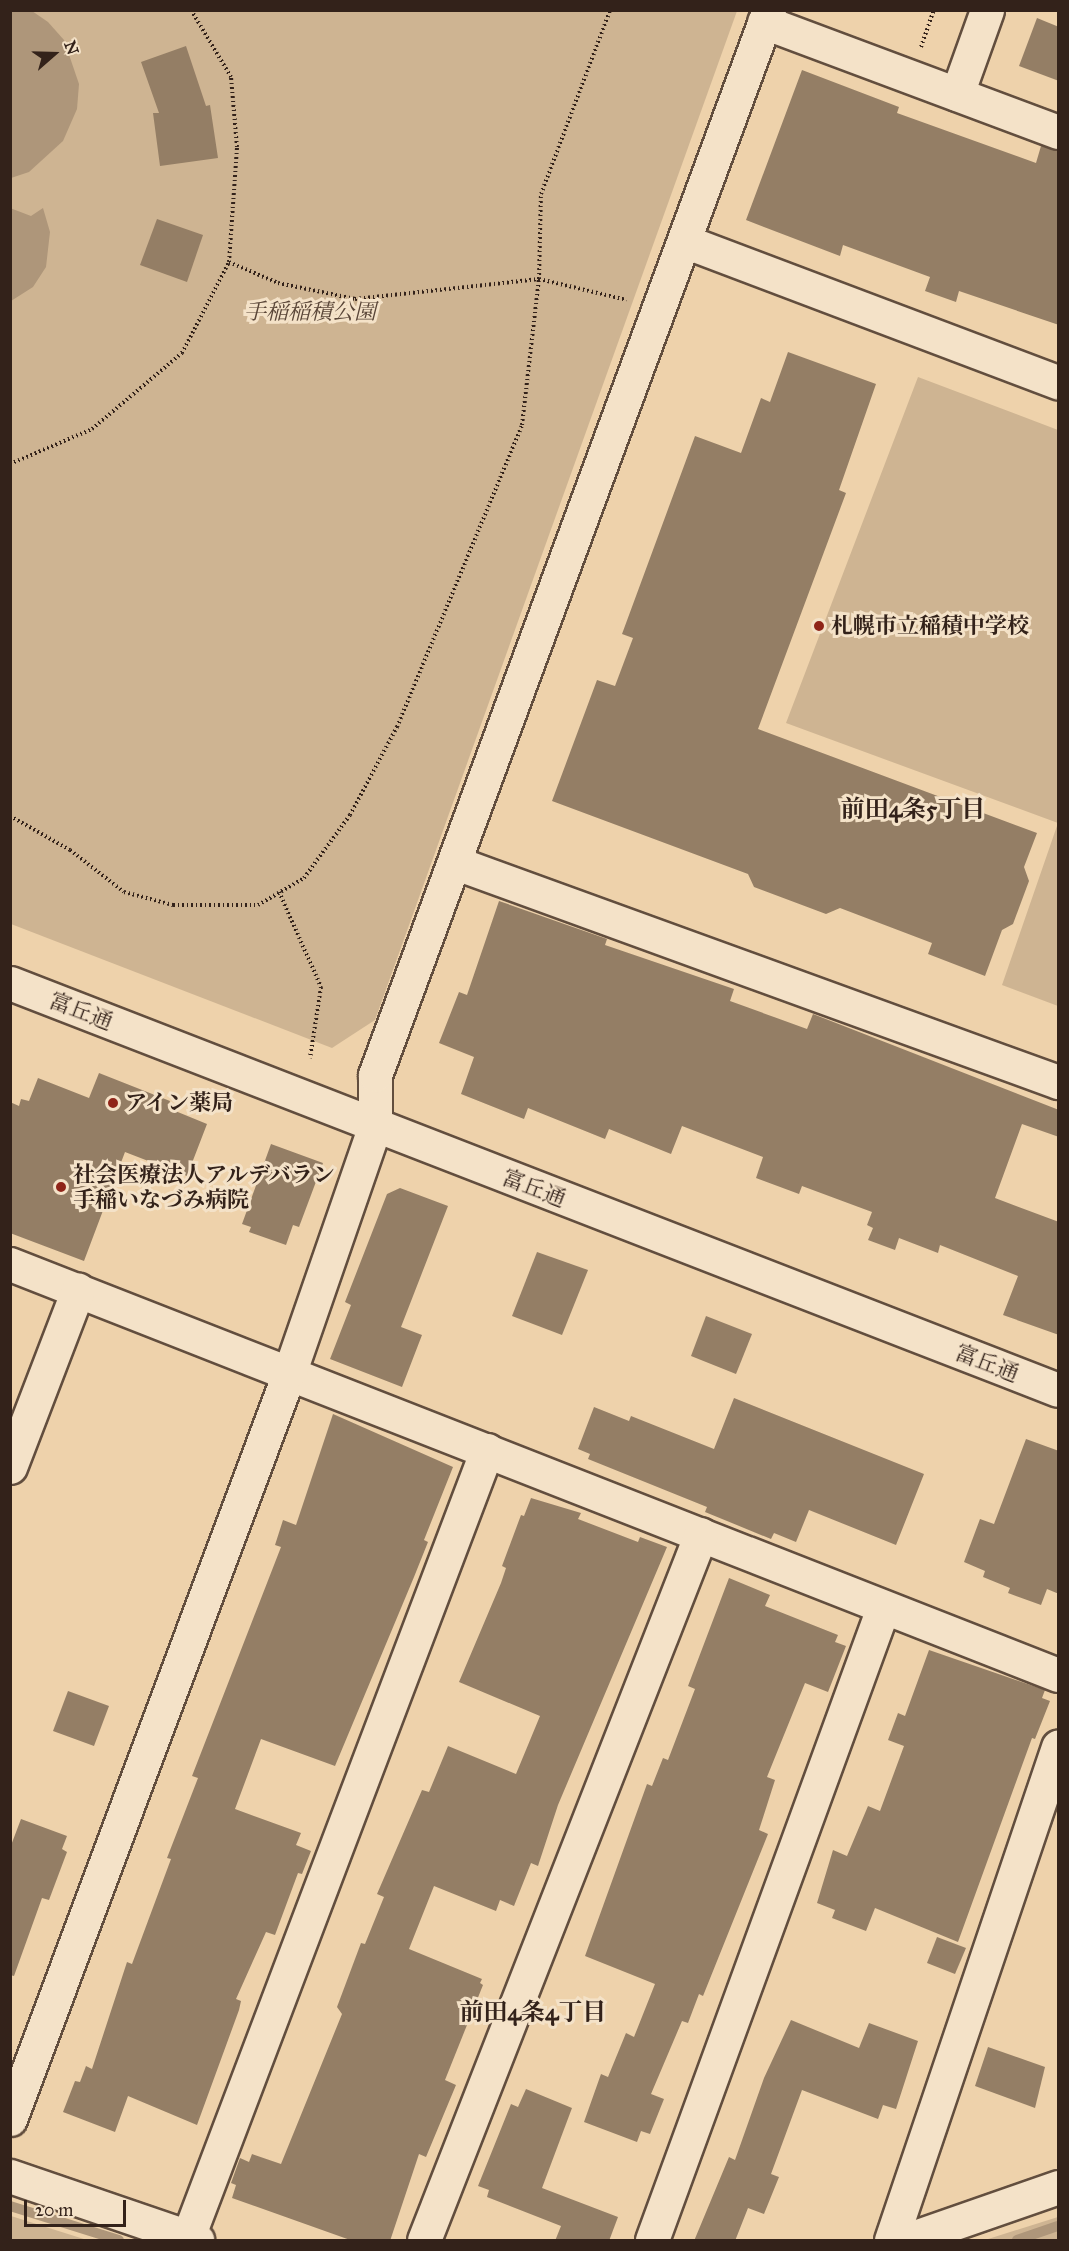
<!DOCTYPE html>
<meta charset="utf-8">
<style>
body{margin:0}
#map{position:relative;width:1069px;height:2251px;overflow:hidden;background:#eed2ab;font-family:"IM FELL Great Primer","Noto Serif JP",serif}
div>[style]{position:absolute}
.green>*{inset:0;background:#ceb492}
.water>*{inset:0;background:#ae967a}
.stream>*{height:10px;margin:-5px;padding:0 5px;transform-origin:5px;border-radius:5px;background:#ae967a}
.building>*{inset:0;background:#947e65}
.path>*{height:4px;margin-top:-2px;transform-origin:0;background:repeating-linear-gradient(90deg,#33221a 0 1.5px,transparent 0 4.5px)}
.roads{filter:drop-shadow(2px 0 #624e3e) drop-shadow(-2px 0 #624e3e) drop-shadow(0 2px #624e3e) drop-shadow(0 -2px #624e3e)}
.minor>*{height:33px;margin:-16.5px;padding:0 16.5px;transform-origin:16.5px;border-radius:16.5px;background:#f4e2c8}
.dots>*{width:16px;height:16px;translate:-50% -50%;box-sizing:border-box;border:3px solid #f4e2c8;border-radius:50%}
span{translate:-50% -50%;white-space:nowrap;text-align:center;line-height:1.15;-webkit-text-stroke:6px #f4e2c8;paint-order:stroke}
.park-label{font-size:22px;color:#5a4638;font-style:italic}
.poi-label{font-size:22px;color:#33221a;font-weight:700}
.left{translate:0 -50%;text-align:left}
.street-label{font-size:22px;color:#33221a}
.neighbourhood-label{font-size:24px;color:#33221a;font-weight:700}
.frame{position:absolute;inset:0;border:12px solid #33221a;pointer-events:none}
.north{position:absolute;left:24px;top:24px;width:60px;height:60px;-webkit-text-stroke:4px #f4e2c8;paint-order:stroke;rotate:70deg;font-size:16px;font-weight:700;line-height:24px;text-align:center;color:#33221a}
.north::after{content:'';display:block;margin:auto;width:21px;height:27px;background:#33221a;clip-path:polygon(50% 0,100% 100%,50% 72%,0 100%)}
.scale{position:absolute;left:24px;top:2200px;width:102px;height:27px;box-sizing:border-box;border:3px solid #33221a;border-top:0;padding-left:8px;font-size:18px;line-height:21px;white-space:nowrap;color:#33221a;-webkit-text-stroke:4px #f4e2c8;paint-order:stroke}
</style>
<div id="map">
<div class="green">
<i style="clip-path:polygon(10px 11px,737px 11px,375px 1020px,332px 1048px,11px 924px)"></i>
<i style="clip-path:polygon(918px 377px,1058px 430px,1058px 1006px,1002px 985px,1058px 823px,786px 723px)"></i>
<i style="clip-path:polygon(10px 2216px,11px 2216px,87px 2240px,11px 2240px)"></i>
<i style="clip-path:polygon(1058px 2217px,1058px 2240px,985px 2240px)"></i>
</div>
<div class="water">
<i style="clip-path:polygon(11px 10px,32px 11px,48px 22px,64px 40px,79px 84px,77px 109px,63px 141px,29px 172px,11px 178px)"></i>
<i style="clip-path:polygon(10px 208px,31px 216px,43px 208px,50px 232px,46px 267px,33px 287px,11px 301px)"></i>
</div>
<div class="stream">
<i style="left:10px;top:2206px;width:114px;rotate:17.3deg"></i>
<i style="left:1017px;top:2240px;width:43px;rotate:-18.9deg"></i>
</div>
<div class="building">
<i style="clip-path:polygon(1037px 18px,1059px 27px,1059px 81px,1019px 66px)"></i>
<i style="clip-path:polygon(186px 46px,206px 106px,210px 105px,218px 158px,160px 166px,153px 113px,159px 113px,141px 62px)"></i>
<i style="clip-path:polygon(802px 70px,899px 107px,897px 113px,1036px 163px,1041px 146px,1059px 150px,1059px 325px,959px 291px,956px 302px,925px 291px,930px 277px,843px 245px,840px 256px,746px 220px)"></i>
<i style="clip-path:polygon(157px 219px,203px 235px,187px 282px,140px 265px)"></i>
<i style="clip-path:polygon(788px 352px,876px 384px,839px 490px,846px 493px,758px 729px,1037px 833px,1024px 867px,1029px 881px,1013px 924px,1002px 930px,985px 976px,928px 954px,932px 943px,840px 908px,826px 914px,754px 887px,748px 874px,552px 801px,597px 680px,615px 686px,633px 638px,622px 634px,695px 436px,741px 453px,761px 398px,770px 402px)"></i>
<i style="clip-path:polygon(499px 901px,607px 939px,605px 945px,734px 989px,730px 1001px,807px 1029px,813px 1014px,1059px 1110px,1059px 1137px,1022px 1124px,995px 1198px,1059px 1222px,1059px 1335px,1003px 1315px,1018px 1276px,940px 1245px,938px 1253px,899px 1238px,895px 1250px,868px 1240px,873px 1228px,867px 1225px,872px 1212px,802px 1186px,799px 1194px,756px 1178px,763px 1157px,682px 1126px,671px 1154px,609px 1129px,605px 1139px,528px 1108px,524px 1119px,461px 1094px,474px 1057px,439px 1043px,459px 992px,467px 995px)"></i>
<i style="clip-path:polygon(99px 1073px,170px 1101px,168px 1108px,207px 1124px,187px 1176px,125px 1152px,84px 1261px,10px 1233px,10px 1102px,19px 1106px,21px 1099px,29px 1101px,38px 1078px,89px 1098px)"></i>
<i style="clip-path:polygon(271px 1144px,323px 1163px,299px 1227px,293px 1225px,286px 1245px,249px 1232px,251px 1227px,242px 1224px)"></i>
<i style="clip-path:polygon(400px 1188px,448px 1206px,401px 1327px,422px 1335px,402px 1387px,330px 1359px,351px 1305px,345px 1302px,387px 1194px)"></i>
<i style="clip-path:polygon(537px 1252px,588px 1270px,562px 1335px,512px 1316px)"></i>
<i style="clip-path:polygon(706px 1316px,752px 1334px,736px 1374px,691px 1356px)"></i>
<i style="clip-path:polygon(734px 1398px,924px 1474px,896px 1545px,809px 1510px,796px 1542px,774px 1533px,771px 1539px,705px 1512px,707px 1507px,588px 1459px,590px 1454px,578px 1449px,594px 1407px,629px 1421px,631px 1416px,714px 1449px)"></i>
<i style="clip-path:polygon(333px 1414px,453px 1467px,424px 1540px,428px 1542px,414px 1577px,335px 1766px,261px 1739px,235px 1809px,301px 1833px,296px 1845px,311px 1851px,302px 1874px,298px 1873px,275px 1935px,266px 1932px,236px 1999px,241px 2001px,239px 2010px,197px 2125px,128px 2096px,115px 2132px,63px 2112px,75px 2081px,80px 2082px,86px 2066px,92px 2069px,127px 1962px,132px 1964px,171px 1859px,167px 1858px,198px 1778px,192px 1776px,281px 1547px,275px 1545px,283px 1520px,296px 1525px)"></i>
<i style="clip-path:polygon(1026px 1439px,1059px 1451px,1059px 1594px,1047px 1589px,1041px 1605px,1008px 1593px,1010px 1588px,983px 1577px,985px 1571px,964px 1562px,980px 1519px,994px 1524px)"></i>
<i style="clip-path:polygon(531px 1498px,581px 1513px,578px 1519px,638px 1542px,640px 1537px,667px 1547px,558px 1805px,538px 1866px,531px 1863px,514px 1906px,500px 1900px,496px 1911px,434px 1886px,409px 1949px,482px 1979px,480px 1983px,483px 1985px,445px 2080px,456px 2085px,426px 2157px,419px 2154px,390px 2241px,353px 2241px,232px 2198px,236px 2185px,231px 2183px,240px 2158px,249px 2162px,252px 2154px,281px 2164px,342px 2014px,337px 2007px,361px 1943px,365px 1944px,384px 1897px,377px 1894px,422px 1790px,429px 1792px,448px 1746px,516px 1774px,540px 1716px,459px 1682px,501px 1583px,506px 1568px,502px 1566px,521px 1515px,524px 1516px)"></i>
<i style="clip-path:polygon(729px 1578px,770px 1595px,765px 1606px,838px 1635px,835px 1642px,846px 1646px,828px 1692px,805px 1683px,767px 1777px,775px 1780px,759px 1830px,768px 1834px,703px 1996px,699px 1994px,688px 2023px,682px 2021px,651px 2094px,664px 2099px,650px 2134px,641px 2131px,637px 2142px,584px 2122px,601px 2074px,608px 2077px,626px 2033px,634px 2037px,655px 1984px,585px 1956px,647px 1784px,652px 1786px,663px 1758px,668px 1760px,695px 1689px,688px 1686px)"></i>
<i style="clip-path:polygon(929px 1650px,1045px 1690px,1042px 1698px,1050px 1701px,1035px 1739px,1032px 1738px,958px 1942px,875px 1908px,866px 1931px,832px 1918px,835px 1910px,817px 1903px,833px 1850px,847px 1856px,868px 1806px,880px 1811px,904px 1746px,888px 1740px,898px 1713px,905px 1716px)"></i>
<i style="clip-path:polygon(68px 1691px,109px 1706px,94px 1746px,53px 1731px)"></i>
<i style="clip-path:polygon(21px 1819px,67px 1836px,62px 1849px,67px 1852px,49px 1900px,42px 1898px,14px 1976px,10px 1975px,10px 1848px)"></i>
<i style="clip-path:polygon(937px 1937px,966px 1948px,955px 1974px,927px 1963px)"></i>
<i style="clip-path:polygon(791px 2020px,859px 2048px,869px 2023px,918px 2041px,896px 2109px,883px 2105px,878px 2119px,802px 2090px,771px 2174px,779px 2177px,764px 2214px,748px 2208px,735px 2241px,694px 2241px,729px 2157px,735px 2160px,764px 2078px)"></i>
<i style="clip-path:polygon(988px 2047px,1045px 2067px,1035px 2108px,975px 2086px)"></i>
<i style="clip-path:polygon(526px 2089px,572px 2108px,542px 2188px,618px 2217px,609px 2241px,555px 2241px,561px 2226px,487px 2197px,489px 2190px,478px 2186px,511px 2104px,518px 2107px)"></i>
</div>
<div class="path">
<i style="left:921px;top:47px;width:39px;rotate:-71deg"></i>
<i style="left:229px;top:262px;width:53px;rotate:23.2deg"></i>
<i style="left:278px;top:283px;width:79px;rotate:11.7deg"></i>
<i style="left:355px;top:299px;width:185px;rotate:-6.2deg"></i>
<i style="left:539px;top:279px;width:90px;rotate:13.4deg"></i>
<i style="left:10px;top:464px;width:89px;rotate:-23.1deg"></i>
<i style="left:92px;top:429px;width:118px;rotate:-40.2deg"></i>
<i style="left:182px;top:353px;width:102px;rotate:-62.7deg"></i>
<i style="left:229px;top:262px;width:115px;rotate:-86deg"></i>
<i style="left:237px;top:147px;width:70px;rotate:-94.9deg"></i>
<i style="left:231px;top:77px;width:78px;rotate:-120.8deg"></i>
<i style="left:10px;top:816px;width:69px;rotate:29.5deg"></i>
<i style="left:70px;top:850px;width:68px;rotate:37.9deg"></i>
<i style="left:124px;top:892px;width:51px;rotate:14.9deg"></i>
<i style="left:173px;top:905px;width:85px"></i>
<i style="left:258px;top:905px;width:53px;rotate:-30.4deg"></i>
<i style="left:304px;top:878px;width:78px;rotate:-53.9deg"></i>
<i style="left:350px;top:815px;width:100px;rotate:-61.9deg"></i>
<i style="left:397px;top:727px;width:327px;rotate:-67.5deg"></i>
<i style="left:522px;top:425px;width:147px;rotate:-83.4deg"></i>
<i style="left:539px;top:279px;width:85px;rotate:-88.7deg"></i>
<i style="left:541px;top:194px;width:197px;rotate:-69.4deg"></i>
<i style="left:279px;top:892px;width:104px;rotate:66.1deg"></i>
<i style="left:321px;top:987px;width:72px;rotate:98.8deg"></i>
</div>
<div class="roads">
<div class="minor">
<i style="left:764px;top:22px;width:314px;rotate:20.5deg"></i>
<i style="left:957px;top:94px;width:89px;rotate:-70.3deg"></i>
<i style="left:684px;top:241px;width:400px;rotate:20.7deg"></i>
<i style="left:456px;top:863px;width:641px;rotate:19.99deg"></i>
<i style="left:10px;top:983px;width:1124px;rotate:21.22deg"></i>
<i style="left:10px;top:1264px;width:1126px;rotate:21.41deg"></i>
<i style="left:10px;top:1467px;width:190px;rotate:-69deg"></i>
<i style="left:10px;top:2119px;width:799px;rotate:-69.48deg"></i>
<i style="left:290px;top:1371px;width:259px;rotate:-70.9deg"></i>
<i style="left:375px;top:1126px;width:51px;rotate:-90deg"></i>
<i style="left:375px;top:1075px;width:1136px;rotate:-69.7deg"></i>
<i style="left:10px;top:2176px;width:198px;rotate:18.9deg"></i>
<i style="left:188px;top:2237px;width:842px;rotate:-69.2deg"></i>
<i style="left:424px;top:2240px;width:758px;rotate:-68.58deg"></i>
<i style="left:652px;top:2240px;width:673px;rotate:-69.92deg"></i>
<i style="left:891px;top:2240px;width:521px;rotate:-71.29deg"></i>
<i style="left:906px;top:2240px;width:161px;rotate:-19.2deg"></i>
</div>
</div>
<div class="dots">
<i style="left:819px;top:626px;background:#8f2418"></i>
<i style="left:113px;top:1103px;background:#8f2418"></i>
<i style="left:61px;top:1187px;background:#8f2418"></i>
</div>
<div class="park-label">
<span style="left:310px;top:312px">手稲稲積公園</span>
</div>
<div class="poi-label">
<span class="left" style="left:831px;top:626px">札幌市立稲積中学校</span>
<span class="left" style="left:125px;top:1103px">アイン薬局</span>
<span class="left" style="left:73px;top:1187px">社会医療法人アルデバラン<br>手稲いなづみ病院</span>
</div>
<div class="street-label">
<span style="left:81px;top:1011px;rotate:21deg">富丘通</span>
<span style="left:534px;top:1188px;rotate:21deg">富丘通</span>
<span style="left:987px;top:1363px;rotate:21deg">富丘通</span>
</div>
<div class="neighbourhood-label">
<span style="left:913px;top:810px">前田4条5丁目</span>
<span style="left:533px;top:2013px">前田4条4丁目</span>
</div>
<div class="frame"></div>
<div class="north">N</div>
<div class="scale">20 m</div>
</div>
